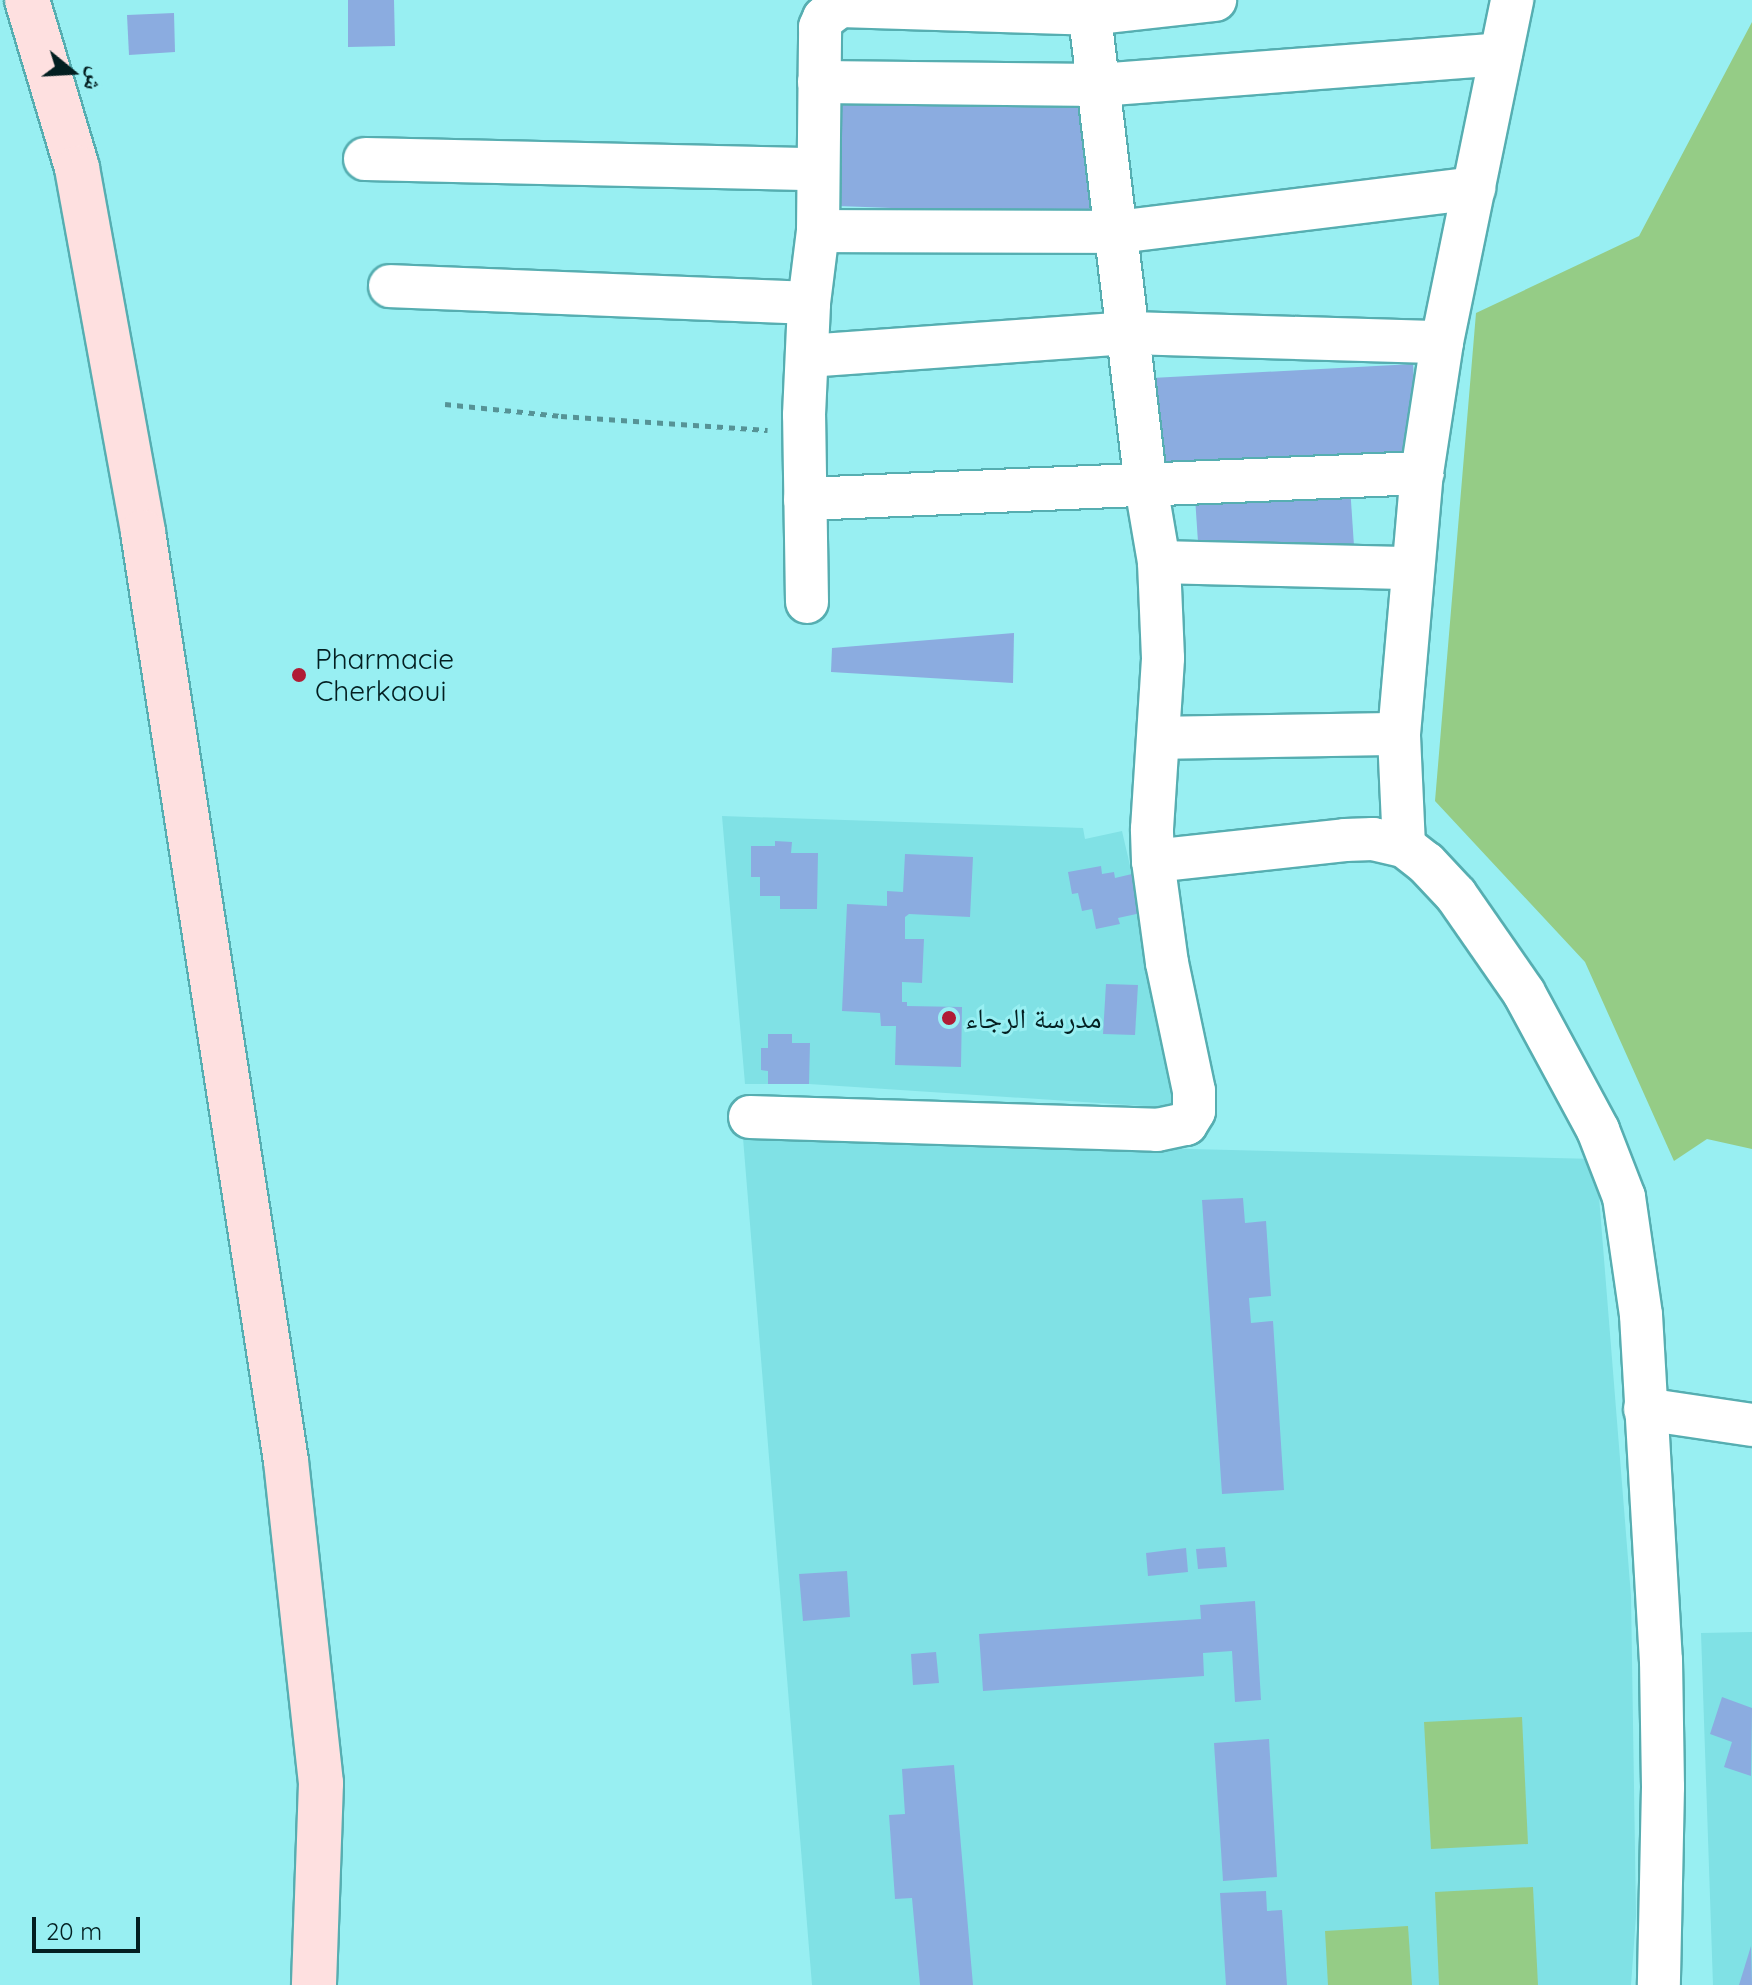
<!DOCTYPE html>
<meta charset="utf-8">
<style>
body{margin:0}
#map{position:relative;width:1752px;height:1985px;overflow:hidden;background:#98eff2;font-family:Quicksand,"Noto Naskh Arabic",sans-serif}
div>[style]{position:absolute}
.built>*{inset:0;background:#80e1e5}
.green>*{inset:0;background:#95cc86}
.building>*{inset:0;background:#8bace0}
.path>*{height:5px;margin-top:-2.5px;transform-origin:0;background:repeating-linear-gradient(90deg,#569396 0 6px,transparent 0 12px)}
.roads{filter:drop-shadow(2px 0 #56aeb1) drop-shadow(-2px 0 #56aeb1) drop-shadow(0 2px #56aeb1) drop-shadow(0 -2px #56aeb1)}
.street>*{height:42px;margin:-21px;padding:0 21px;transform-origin:21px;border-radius:21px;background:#fff}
.secondary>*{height:44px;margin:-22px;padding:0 22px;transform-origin:22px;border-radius:22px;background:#fee0e0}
.dots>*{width:22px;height:22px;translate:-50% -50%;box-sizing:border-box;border:4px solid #98eff2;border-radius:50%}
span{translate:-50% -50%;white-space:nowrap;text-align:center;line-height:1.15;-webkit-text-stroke:6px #98eff2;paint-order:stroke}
.poi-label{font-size:28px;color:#031f21}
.left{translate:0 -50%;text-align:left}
.north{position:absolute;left:32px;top:32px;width:80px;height:80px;-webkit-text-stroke:6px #98eff2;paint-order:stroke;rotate:108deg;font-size:22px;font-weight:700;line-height:32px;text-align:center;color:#031f21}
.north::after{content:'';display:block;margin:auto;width:28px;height:36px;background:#031f21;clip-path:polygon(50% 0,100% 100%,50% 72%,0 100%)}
.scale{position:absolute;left:32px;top:1917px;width:108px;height:36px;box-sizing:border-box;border:4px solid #031f21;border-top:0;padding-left:10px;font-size:24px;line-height:28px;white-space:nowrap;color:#031f21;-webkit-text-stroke:6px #98eff2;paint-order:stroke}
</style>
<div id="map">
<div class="built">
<i style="clip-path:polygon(722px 816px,1083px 828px,1085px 839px,1122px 831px,1141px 913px,1174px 1108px,809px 1084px,745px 1084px)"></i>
<i style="clip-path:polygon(743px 1138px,1596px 1159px,1631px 1596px,1636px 1916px,1631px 1985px,812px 1985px)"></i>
<i style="clip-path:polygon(1752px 1632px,1752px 1985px,1713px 1985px,1701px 1633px)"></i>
</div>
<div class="green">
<i style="clip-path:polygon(1752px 22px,1752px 1149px,1707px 1139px,1674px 1161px,1585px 962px,1435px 801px,1476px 313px,1639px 236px)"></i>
<i style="clip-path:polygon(1522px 1717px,1528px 1844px,1431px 1849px,1424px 1722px)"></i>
<i style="clip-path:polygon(1533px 1887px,1538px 1985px,1439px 1985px,1435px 1892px)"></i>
<i style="clip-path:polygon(1408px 1926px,1412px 1985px,1328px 1985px,1325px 1931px)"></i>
</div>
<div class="building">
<i style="clip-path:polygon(348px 0,394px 0,395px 46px,348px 47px)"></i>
<i style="clip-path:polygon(174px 13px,175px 52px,129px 55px,127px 15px)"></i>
<i style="clip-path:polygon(835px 99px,1089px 106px,1104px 216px,838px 206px)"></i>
<i style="clip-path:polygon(1413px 364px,1419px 457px,1157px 472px,1152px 378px)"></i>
<i style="clip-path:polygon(1350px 486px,1354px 546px,1199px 557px,1195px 497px)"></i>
<i style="clip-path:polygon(1014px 633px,1013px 683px,831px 672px,832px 648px)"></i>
<i style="clip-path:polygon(775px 841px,792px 842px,791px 853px,818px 853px,817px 909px,780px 909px,780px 896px,760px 896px,760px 877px,751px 877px,751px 846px,775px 846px)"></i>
<i style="clip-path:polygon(905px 854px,973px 857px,970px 917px,909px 914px,905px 917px,905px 939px,924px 939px,922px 983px,902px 982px,902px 1002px,907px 1002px,907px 1006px,962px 1007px,961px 1067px,895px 1065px,896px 1026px,881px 1026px,880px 1013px,842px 1011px,847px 904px,887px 906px,887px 891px,903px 892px)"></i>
<i style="clip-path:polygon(1101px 866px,1102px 874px,1114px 872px,1115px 878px,1132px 874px,1141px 913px,1118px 918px,1120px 924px,1096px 929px,1092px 909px,1082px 911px,1078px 893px,1072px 894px,1068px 872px)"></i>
<i style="clip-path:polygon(1106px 984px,1138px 985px,1135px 1035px,1103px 1034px)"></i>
<i style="clip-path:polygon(768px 1034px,792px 1034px,792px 1043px,810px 1043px,809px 1084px,768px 1084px,768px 1071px,761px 1070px,761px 1048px,768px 1048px)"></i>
<i style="clip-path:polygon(1243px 1198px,1245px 1223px,1266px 1221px,1271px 1296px,1249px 1298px,1251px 1323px,1273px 1321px,1284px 1490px,1222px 1494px,1202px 1200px)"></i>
<i style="clip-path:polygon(1225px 1547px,1227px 1567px,1198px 1569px,1196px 1549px)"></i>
<i style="clip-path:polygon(1186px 1548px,1188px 1572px,1148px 1576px,1146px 1553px)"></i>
<i style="clip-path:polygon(847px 1571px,850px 1617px,803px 1621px,799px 1574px)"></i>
<i style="clip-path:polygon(1255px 1601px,1261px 1700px,1235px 1702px,1232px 1651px,1203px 1653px,1204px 1676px,983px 1691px,979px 1634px,1201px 1619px,1200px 1605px)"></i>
<i style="clip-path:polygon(936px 1652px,939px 1683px,913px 1685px,911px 1654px)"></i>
<i style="clip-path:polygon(1722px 1697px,1752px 1708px,1751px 1776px,1724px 1767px,1732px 1742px,1710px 1734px)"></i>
<i style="clip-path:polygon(1269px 1739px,1277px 1877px,1223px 1881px,1214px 1743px)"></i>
<i style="clip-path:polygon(954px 1765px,973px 1985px,920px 1985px,912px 1898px,895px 1899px,889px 1815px,905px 1814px,902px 1769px)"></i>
<i style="clip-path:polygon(1266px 1891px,1267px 1911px,1282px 1910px,1287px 1985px,1226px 1985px,1220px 1893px)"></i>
<i style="clip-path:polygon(1751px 1946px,1752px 1985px,1739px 1985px)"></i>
</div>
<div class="path">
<i style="left:445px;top:404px;width:117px;rotate:5.9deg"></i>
<i style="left:561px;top:416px;width:207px;rotate:3.9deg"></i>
</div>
<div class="roads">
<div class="street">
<i style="left:819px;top:82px;width:280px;rotate:0.6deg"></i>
<i style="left:1099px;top:85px;width:403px;rotate:-4.4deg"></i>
<i style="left:365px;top:159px;width:451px;rotate:1.3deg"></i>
<i style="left:818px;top:231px;width:299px;rotate:0.2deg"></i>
<i style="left:1117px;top:232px;width:360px;rotate:-7deg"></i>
<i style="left:390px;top:286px;width:419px;rotate:2.3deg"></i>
<i style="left:807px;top:356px;width:324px;rotate:-4.1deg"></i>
<i style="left:1130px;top:333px;width:312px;rotate:1.7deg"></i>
<i style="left:805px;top:499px;width:618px;rotate:-2.41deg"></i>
<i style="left:1159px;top:562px;width:254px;rotate:1.4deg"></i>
<i style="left:807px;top:602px;width:187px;rotate:-90.9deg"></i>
<i style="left:804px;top:415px;width:112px;rotate:-87.4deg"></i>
<i style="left:809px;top:303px;width:73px;rotate:-82.9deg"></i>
<i style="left:818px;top:231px;width:204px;rotate:-89.4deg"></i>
<i style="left:820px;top:27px;width:10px;rotate:-66deg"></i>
<i style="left:824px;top:18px;width:20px;rotate:-37deg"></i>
<i style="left:840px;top:6px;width:250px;rotate:1.8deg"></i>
<i style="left:1090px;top:14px;width:126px;rotate:-6.4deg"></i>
<i style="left:1159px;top:738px;width:240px;rotate:-1deg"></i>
<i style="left:1404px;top:846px;width:112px;rotate:-92.6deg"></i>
<i style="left:1399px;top:734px;width:262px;rotate:-85deg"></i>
<i style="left:1422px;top:473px;width:133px;rotate:-81.3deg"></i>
<i style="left:1442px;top:342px;width:349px;rotate:-78.4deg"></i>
<i style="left:1153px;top:861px;width:193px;rotate:-6.2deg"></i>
<i style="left:1345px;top:840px;width:28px;rotate:-2deg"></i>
<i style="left:1373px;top:839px;width:32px;rotate:13deg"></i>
<i style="left:1404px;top:846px;width:28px;rotate:38deg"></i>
<i style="left:1426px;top:863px;width:44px;rotate:46.8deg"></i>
<i style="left:1456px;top:895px;width:119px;rotate:55.2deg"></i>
<i style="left:1524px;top:993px;width:156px;rotate:61.6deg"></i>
<i style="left:1598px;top:1130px;width:72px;rotate:68.8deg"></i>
<i style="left:1624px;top:1197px;width:119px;rotate:81.8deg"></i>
<i style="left:1641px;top:1315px;width:346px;rotate:86.7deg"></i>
<i style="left:1661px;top:1660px;width:127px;rotate:89.1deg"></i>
<i style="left:1663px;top:1787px;width:198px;rotate:91.2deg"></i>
<i style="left:750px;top:1117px;width:407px;rotate:1.8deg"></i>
<i style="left:1157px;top:1130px;width:30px;rotate:-12deg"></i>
<i style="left:1186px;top:1124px;width:15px;rotate:-58deg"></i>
<i style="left:1194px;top:1111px;width:20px;rotate:-90deg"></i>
<i style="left:1194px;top:1091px;width:131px;rotate:-101.9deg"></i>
<i style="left:1167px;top:963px;width:103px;rotate:-97.8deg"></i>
<i style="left:1153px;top:861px;width:32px;rotate:-92deg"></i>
<i style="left:1152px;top:829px;width:171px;rotate:-86.3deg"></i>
<i style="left:1163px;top:658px;width:96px;rotate:-92.4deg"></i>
<i style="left:1159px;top:562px;width:77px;rotate:-99.7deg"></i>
<i style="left:1146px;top:486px;width:489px;rotate:-96.8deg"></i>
<i style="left:1645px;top:1409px;width:108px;rotate:8.5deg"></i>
</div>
<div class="secondary">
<i style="left:27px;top:0;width:175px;rotate:73.4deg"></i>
<i style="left:77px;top:168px;width:370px;rotate:79.7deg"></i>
<i style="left:143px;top:532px;width:940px;rotate:81.25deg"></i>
<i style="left:286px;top:1461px;width:324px;rotate:83.8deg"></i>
<i style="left:321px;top:1783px;width:202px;rotate:92deg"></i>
</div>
</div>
<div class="dots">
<i style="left:299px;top:675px;background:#b01c35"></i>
<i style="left:949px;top:1018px;background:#b01c35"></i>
</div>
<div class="poi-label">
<span class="left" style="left:315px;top:675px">Pharmacie<br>Cherkaoui</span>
<span class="left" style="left:965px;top:1018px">مدرسة الرجاء</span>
</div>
<div class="north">ش</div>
<div class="scale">20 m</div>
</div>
